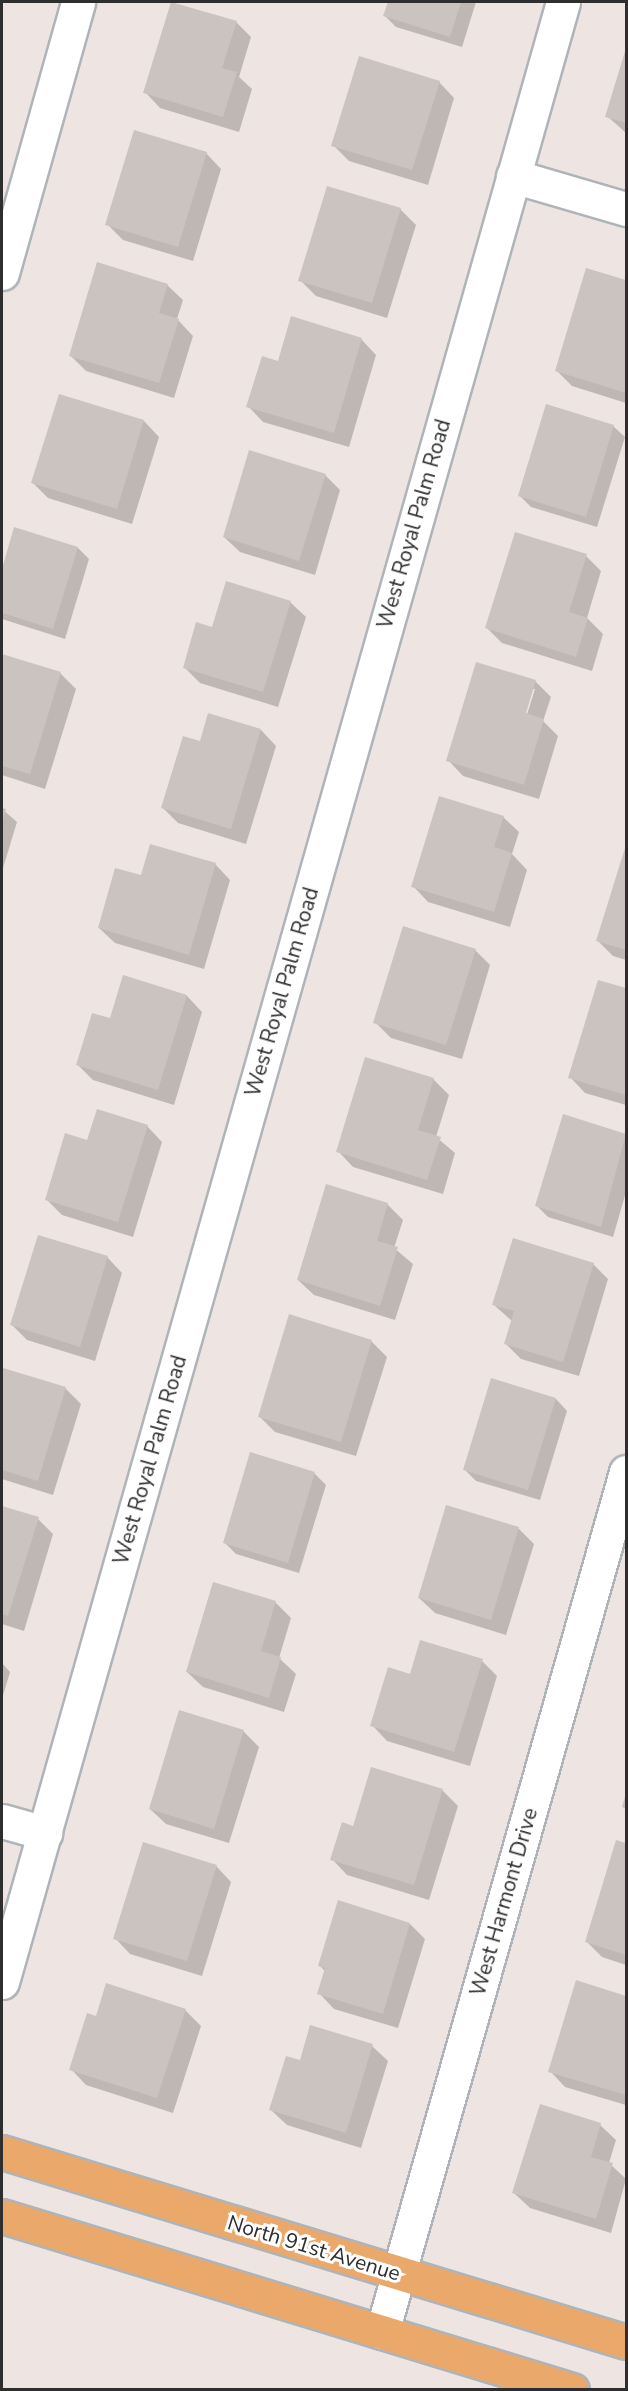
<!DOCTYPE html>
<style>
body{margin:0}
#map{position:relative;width:628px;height:2391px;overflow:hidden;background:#eee5e2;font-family:"Nunito Sans",sans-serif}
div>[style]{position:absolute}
.shadow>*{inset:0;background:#0003}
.building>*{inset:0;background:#cac3c0}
.roads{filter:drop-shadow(2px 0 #aeb4b9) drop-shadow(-2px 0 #aeb4b9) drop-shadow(0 2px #aeb4b9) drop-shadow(0 -2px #aeb4b9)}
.minor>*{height:33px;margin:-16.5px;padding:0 16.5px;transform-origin:16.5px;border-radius:16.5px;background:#fff}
.major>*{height:33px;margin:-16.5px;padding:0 16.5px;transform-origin:16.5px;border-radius:16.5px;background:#eaa86b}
span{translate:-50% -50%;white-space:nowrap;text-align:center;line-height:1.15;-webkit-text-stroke:6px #fff;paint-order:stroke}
.street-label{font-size:21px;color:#2e2e2e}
.frame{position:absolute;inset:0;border:3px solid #2e2e2e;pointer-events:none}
</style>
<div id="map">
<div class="shadow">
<i style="clip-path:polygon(389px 2px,476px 2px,462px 47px,396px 27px,385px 16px)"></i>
<i style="clip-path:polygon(236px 22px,251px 37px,239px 77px,252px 89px,239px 132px,160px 108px,145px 92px)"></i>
<i style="clip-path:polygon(626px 51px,626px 133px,607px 116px)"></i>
<i style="clip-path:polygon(439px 82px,454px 98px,428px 185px,349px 161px,333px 145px)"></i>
<i style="clip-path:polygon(206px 153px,221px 169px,193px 261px,123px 240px,107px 224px)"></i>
<i style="clip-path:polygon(400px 209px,416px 225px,387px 318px,316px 296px,300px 280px)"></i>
<i style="clip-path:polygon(587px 270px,626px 282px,626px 403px,572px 386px,557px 371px)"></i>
<i style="clip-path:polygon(167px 285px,183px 300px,177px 319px,193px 336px,174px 398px,86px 371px,70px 355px)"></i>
<i style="clip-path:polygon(361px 339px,376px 355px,349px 447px,263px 422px,248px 406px,279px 363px)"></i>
<i style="clip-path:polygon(144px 421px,159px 437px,132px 524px,48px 498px,33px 483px)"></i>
<i style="clip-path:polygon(613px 426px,625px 437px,597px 527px,531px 507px,520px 496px)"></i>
<i style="clip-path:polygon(325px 475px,340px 490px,315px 575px,240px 552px,224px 537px)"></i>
<i style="clip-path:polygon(15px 529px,78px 548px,89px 559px,65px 639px,2px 619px,2px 574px)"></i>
<i style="clip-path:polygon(586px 556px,601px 571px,587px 618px,603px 634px,592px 671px,502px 643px,487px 628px)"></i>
<i style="clip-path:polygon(290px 602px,306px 617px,278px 707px,200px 683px,184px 667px,213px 628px)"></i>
<i style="clip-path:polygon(2px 656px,60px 673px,76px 689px,45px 789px,2px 775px)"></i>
<i style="clip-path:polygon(evenodd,535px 681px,551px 697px,543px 721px,558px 736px,539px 799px,463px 776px,448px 760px,535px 681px,532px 689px,535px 689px,525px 721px,522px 720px,532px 689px)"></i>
<i style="clip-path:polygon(261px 730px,276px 746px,246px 844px,178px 823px,163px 808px)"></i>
<i style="clip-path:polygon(2px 809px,17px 822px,3px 868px,2px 868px)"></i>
<i style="clip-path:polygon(503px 817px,519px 832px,512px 854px,527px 870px,510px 927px,428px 902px,413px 886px)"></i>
<i style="clip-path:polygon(626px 850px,626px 960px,613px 956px,598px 941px)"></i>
<i style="clip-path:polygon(215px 864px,230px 880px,204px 969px,115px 943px,99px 928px,142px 877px)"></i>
<i style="clip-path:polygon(475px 950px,490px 965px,462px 1059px,391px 1038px,375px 1022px)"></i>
<i style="clip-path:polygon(124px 977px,187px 996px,202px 1012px,174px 1105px,93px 1080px,78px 1065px,111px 1020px)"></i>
<i style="clip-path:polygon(599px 982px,626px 990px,626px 1105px,585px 1093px,570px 1077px)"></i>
<i style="clip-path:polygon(433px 1079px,449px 1095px,436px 1137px,455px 1153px,443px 1194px,353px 1167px,338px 1151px)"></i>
<i style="clip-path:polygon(564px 1116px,626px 1135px,626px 1192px,613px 1237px,548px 1217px,537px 1206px)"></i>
<i style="clip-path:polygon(147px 1126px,162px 1142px,133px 1237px,62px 1215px,46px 1199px,88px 1142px)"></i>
<i style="clip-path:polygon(387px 1204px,403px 1220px,394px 1248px,413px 1264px,395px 1320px,314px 1295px,298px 1280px)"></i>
<i style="clip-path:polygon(107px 1257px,122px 1273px,95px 1361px,27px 1340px,12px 1325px)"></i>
<i style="clip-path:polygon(593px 1264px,608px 1279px,579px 1376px,521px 1359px,505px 1343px,512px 1321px,494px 1305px)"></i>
<i style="clip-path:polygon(371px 1341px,387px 1357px,356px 1456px,275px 1432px,259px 1416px)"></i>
<i style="clip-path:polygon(4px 1370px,65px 1388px,81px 1404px,53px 1495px,2px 1479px)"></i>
<i style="clip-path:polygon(492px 1380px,556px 1399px,567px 1411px,540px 1500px,476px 1481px,465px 1470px)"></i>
<i style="clip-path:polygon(251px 1454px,315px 1474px,326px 1485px,299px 1573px,236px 1554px,224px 1542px)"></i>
<i style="clip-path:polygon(2px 1508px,38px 1519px,53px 1534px,24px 1631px,2px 1624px)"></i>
<i style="clip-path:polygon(518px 1528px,534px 1544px,506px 1635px,435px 1613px,419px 1598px)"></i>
<i style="clip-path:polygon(275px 1602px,291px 1618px,279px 1658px,296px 1674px,284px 1712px,203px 1687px,187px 1672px)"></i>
<i style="clip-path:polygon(482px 1661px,497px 1676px,470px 1766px,387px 1741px,372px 1725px,411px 1676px)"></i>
<i style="clip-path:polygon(2px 1663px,10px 1672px,2px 1699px)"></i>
<i style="clip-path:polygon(243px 1731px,259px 1747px,229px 1843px,166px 1824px,150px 1809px)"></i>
<i style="clip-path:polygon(442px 1790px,458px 1806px,429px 1900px,347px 1875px,332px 1859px,354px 1828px)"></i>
<i style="clip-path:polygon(617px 1842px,626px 1845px,626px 1965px,602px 1957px,587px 1942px)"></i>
<i style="clip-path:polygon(216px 1866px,231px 1882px,202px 1976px,130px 1954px,115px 1938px)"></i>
<i style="clip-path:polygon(410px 1924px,425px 1939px,398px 2028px,334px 2009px,319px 1993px,326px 1972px,319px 1965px)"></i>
<i style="clip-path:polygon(577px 1982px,626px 1997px,626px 2105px,565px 2087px,550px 2071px)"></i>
<i style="clip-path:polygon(185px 2010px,201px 2026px,173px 2113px,86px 2085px,71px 2069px)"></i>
<i style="clip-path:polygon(372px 2046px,388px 2061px,361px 2148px,287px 2125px,271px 2110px,301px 2062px)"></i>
<i style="clip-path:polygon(600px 2125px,616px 2140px,609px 2163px,626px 2179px,611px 2233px,530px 2208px,514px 2193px)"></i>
</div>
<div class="building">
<i style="clip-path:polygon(171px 2px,237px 21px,222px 68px,237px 72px,223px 117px,143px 93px)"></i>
<i style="clip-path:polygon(388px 2px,461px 2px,450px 37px,383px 16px)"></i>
<i style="clip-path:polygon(626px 48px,626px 123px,605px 117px)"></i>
<i style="clip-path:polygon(359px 56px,440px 81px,412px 170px,331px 146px)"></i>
<i style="clip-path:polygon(134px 130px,207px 152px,178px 247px,105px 225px)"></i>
<i style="clip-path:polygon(327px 186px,401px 208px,372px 303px,298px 281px)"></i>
<i style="clip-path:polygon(97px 262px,168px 284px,159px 313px,179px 319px,159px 383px,69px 356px)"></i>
<i style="clip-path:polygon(586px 268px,626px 280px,626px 393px,555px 371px)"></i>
<i style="clip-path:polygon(291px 316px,362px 338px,334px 433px,246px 407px,262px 356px,278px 361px)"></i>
<i style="clip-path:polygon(59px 394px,144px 420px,117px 509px,31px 483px)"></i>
<i style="clip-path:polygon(546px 404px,614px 425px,586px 517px,518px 496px)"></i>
<i style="clip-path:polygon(249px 450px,326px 474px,299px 561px,223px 537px)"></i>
<i style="clip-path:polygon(14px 527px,78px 547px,53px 629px,2px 613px,2px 569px)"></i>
<i style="clip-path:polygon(515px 532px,587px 554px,569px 612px,588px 618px,576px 657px,485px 628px)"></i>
<i style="clip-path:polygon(226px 581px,291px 601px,263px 692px,183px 668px,196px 622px,212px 627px)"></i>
<i style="clip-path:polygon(2px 654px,61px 672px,30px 774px,2px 766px)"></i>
<i style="clip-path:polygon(476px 662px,536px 680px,526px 713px,544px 719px,524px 785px,446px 761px)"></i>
<i style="clip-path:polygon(208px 713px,261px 729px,231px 829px,161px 808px,183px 736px,200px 741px)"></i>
<i style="clip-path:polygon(439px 796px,504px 816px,494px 847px,512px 853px,494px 912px,411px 887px)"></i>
<i style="clip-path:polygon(2px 808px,6px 809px,2px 823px)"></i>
<i style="clip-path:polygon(150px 844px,216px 863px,189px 955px,98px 928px,115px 868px,141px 875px)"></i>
<i style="clip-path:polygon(625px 848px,626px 848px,626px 950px,596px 941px)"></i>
<i style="clip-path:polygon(403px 926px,476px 949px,446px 1045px,373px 1023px)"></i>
<i style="clip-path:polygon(123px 975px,187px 995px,158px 1090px,76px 1065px,92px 1013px,110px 1018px)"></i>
<i style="clip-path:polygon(598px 980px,626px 988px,626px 1095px,568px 1078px)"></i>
<i style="clip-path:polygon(365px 1057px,434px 1078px,418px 1130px,441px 1137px,427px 1180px,336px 1152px)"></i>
<i style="clip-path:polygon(97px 1109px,148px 1125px,118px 1222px,45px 1200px,65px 1133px,87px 1140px)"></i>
<i style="clip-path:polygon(563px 1114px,626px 1134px,601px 1227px,535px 1206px)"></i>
<i style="clip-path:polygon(326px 1184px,388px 1203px,377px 1241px,398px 1247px,380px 1306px,297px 1280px)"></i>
<i style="clip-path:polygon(38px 1235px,108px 1256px,80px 1347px,10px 1325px)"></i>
<i style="clip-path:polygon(513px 1238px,594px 1263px,563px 1362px,504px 1344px,514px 1311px,492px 1305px)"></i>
<i style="clip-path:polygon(289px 1314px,372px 1340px,341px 1442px,258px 1417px)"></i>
<i style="clip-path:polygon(3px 1368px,66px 1387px,38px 1481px,2px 1470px)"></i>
<i style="clip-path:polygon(491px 1378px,556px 1398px,528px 1490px,463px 1470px)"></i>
<i style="clip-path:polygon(250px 1452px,315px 1472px,288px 1563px,223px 1543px)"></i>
<i style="clip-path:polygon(446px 1505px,519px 1527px,491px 1620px,418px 1598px)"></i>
<i style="clip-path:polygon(2px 1506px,39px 1517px,8px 1616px,2px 1614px)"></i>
<i style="clip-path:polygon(213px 1582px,276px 1601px,261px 1651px,281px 1657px,269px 1698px,186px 1672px)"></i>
<i style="clip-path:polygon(420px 1640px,483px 1659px,454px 1752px,370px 1726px,388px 1667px,410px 1674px)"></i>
<i style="clip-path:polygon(179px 1710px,244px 1730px,214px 1829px,149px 1809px)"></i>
<i style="clip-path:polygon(371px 1767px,443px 1789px,414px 1885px,330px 1860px,342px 1822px,353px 1826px)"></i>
<i style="clip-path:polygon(626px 1793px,626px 1809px,622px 1807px)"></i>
<i style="clip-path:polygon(616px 1840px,626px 1843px,626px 1955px,585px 1942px)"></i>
<i style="clip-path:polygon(143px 1842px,217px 1865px,187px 1961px,113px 1939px)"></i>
<i style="clip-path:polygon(338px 1900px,410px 1923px,383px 2014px,317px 1994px,325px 1968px,318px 1966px)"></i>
<i style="clip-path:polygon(576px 1980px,626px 1996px,626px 2095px,548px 2072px)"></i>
<i style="clip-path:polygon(106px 1983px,186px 2009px,157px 2098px,69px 2070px,87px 2013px,96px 2016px)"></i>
<i style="clip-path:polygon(310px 2025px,373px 2044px,346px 2133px,269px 2110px,286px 2056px,300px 2060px)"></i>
<i style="clip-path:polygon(540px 2104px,601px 2123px,591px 2157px,613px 2163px,596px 2219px,512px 2193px)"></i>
</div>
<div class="roads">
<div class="minor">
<i style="left:513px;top:176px;width:118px;rotate:16.3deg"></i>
<i style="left:2px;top:273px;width:281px;rotate:-74.3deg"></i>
<i style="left:2px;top:1821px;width:45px;rotate:15.6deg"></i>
<i style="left:2px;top:1982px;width:2058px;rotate:-74.18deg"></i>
<i style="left:382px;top:2332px;width:894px;rotate:-74.16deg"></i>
</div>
<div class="major">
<i style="left:2px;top:2152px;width:652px;rotate:16.93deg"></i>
<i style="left:2px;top:2216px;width:596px;rotate:16.98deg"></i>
</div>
</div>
<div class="street-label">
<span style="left:414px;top:524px;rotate:-74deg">West Royal Palm Road</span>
<span style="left:282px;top:992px;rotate:-74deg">West Royal Palm Road</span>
<span style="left:150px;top:1460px;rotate:-74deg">West Royal Palm Road</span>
<span style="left:504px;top:1902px;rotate:-74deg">West Harmont Drive</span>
<span style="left:314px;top:2248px;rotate:17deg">North 91st Avenue</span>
</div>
<div class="frame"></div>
</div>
